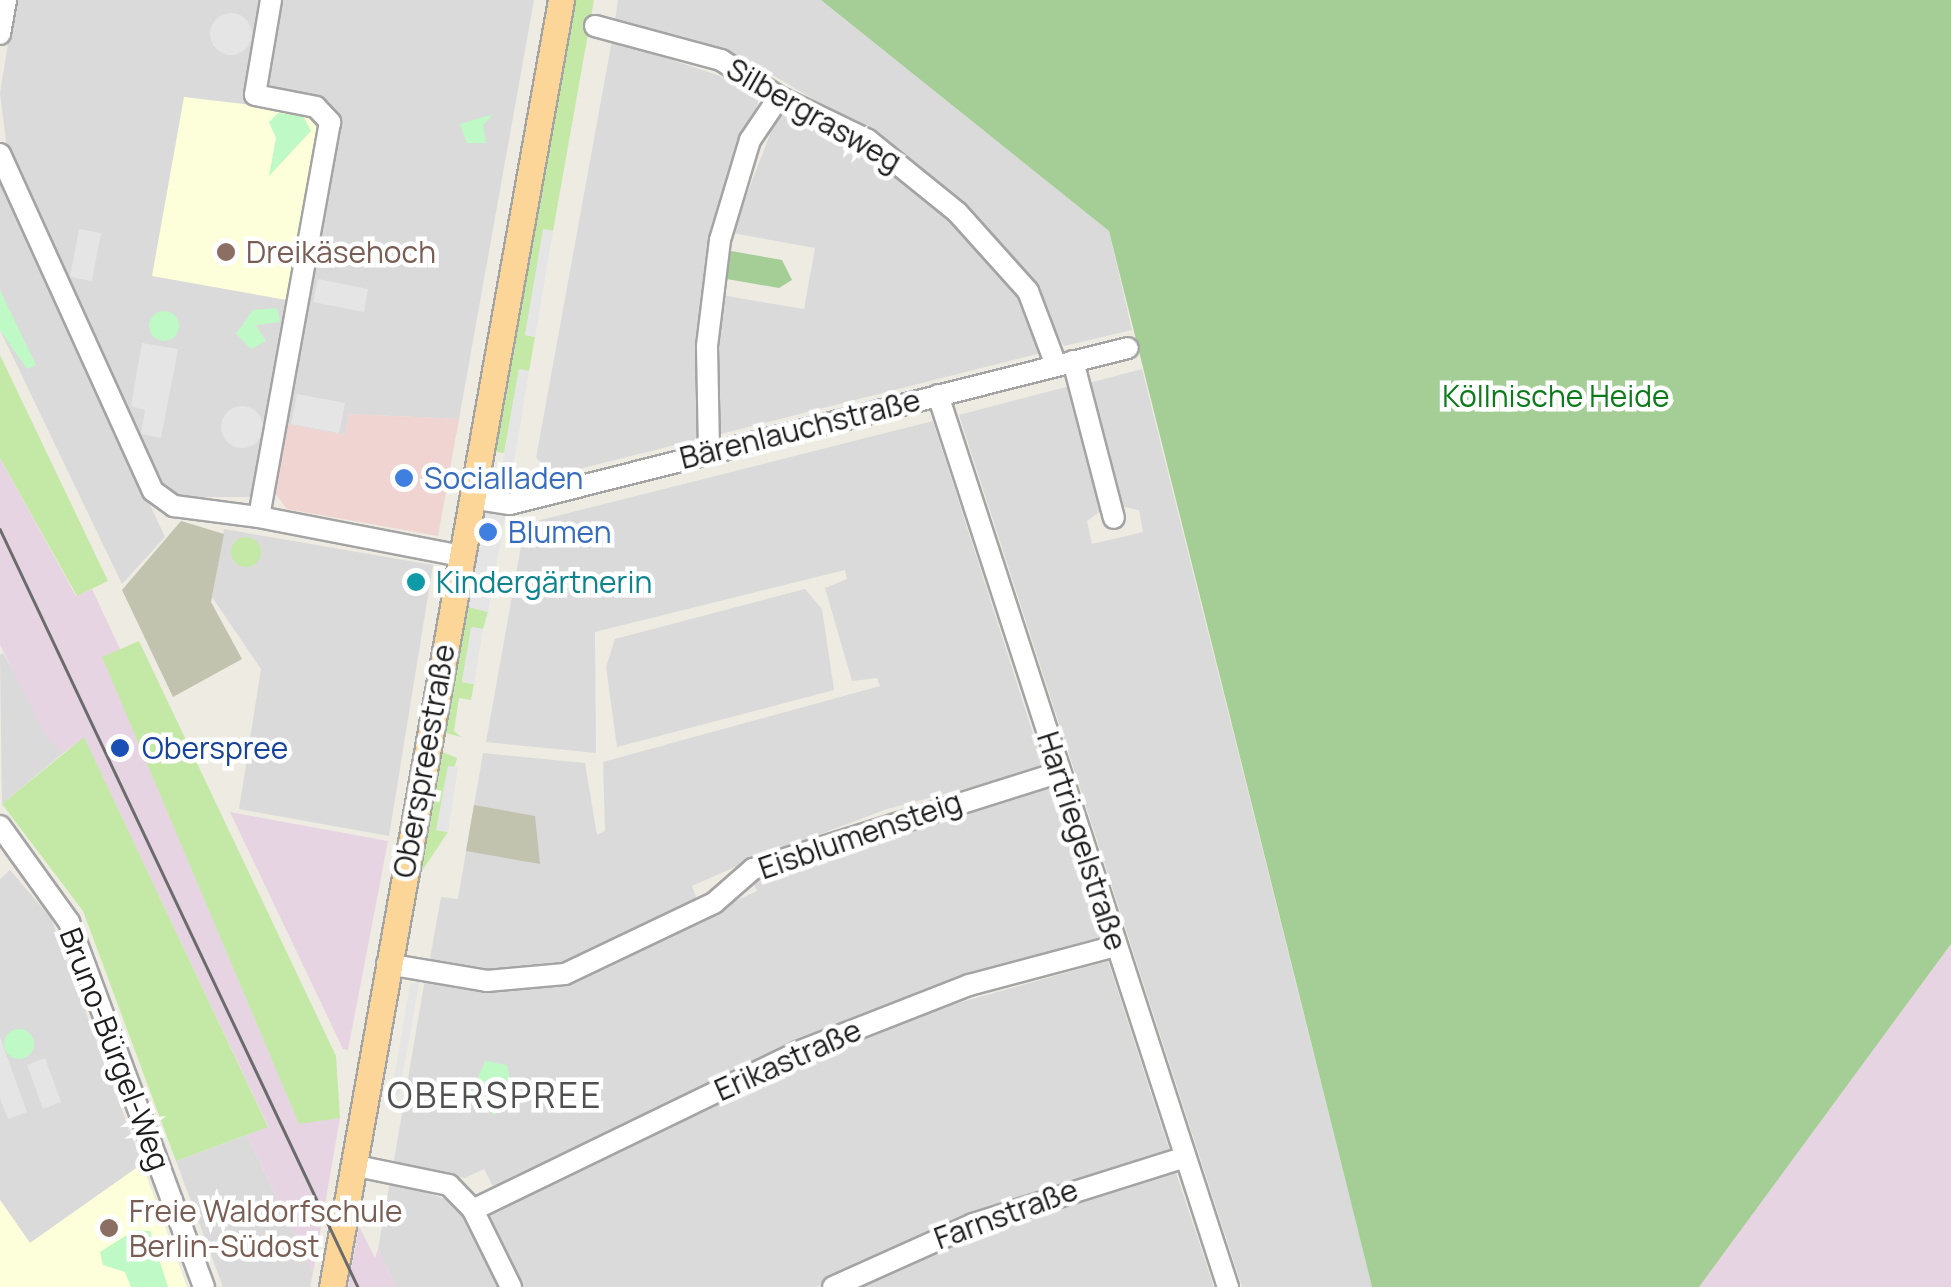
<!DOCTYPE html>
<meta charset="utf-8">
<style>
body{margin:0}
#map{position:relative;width:1951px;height:1287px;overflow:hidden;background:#eeebe2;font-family:Manrope,sans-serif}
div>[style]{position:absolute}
.residential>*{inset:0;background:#dbdada}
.commercial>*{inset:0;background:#efd4d1}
.industrial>*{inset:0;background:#e7d4e3}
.education>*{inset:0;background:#fdffda}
.construction>*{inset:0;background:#c1c3ae}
.grass>*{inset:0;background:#c4e9a7}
.round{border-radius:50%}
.forest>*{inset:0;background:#a4ce96}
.park>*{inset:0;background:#bef9c6}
.parking>*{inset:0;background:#e5e5e5}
.roads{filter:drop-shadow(2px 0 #a4a4a4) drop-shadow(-2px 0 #a4a4a4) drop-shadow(0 2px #a4a4a4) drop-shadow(0 -2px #a4a4a4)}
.minor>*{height:20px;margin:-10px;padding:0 10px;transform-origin:10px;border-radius:10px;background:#fff}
.major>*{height:25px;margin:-12.5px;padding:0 12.5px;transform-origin:12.5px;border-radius:12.5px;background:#fcd699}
.tram>*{height:2.5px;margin:-1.25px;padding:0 1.25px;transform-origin:1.25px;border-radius:1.25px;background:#6b6b6b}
.dots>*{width:28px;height:28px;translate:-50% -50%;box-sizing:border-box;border:5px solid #fff;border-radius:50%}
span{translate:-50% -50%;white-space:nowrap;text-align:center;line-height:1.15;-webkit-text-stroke:9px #fff;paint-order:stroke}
.street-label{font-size:30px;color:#1d1d1d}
.education-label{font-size:30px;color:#785e54}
.left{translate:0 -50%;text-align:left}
.park-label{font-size:30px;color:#0b7b1a}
.shop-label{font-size:30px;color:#366cbe}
.culture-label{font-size:30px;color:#0d838f}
.transit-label{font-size:30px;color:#164399}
.quarter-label{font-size:35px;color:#505050;letter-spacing:2.5px}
</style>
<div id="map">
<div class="residential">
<i style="clip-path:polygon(15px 0,534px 0,459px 419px,349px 414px,345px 435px,269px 421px,254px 497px,169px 497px,8px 158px,0 93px)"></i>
<i style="clip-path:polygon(618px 0,821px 0,1109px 231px,1132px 330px,1064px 346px,1017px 263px,894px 147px,766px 71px,615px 21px)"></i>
<i style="clip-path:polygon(612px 40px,762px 90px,707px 260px,699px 439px,555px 475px,536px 458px)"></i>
<i style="clip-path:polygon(780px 108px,831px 128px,952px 222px,1020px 298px,1041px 353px,717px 435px,721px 295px,804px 309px,815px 248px,732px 233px)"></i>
<i style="clip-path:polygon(0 182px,165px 537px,122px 584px,0 330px)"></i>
<i style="clip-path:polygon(1142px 369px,1372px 1287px,1242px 1287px,959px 415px,1070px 386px,1101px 511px,1087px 521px,1092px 544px,1143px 532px,1139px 510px,1120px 506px,1089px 383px)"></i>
<i style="clip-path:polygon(933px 421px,1044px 768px,887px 809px,746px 862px,692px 886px,697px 900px,547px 969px,506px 975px,429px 964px,441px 897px,458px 899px,483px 753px,585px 763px,597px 835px,605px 831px,603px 762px,880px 686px,877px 678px,852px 681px,825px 588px,847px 579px,845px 570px,595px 632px,596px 753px,486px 742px,525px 524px)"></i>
<i style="clip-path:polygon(224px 529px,433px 565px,389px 836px,239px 809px,261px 669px,212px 597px)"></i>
<i style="clip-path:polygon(805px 589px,822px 609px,834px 690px,617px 747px,606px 667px,615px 639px)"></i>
<i style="clip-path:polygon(3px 653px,63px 753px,2px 804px,0 655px)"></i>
<i style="clip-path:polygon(1050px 786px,1101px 943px,771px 1056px,494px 1188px,484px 1169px,465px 1178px,393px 1166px,425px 979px,511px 991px,555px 984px,757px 891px,752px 880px,781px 868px)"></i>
<i style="clip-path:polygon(10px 870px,51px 918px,142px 1164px,30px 1243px,0 1200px,0 879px)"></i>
<i style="clip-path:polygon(1108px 961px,1170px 1152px,967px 1216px,816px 1287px,520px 1287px,483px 1211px,778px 1070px,947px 1006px)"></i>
<i style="clip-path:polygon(247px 1135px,313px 1273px,310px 1287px,223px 1287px,176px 1161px)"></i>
<i style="clip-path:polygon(1175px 1170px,1214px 1287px,852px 1287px,1024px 1216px)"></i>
<i style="clip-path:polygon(390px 1181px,461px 1204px,502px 1287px,396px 1287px,378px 1249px)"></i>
</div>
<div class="commercial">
<i style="clip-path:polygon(349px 414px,459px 419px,438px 536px,287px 509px,274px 492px,287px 424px,345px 435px)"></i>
</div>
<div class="industrial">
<i style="clip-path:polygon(0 458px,76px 596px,92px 589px,120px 649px,103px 658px,299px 1123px,340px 1118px,313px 1273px,247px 1135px,268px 1126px,84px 738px,63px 753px,48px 739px,0 645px)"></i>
<i style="clip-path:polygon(230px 812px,388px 841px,348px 1050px,343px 1049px)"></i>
<i style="clip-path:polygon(1951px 944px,1951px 1287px,1699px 1287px)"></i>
<i style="clip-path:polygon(359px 1226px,375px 1258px,378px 1249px,396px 1287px,348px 1287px)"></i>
</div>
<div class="education">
<i style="clip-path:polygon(184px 97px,310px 112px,319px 122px,287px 300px,152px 276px)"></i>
<i style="clip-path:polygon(142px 1164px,187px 1287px,0 1287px,0 1200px,30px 1243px)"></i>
</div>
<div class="construction">
<i style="clip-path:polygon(181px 521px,224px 534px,211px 602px,242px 659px,173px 697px,122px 590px)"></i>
<i style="clip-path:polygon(474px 805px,535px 816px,540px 864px,466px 851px)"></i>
</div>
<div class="grass">
<i style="clip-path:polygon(572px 0,594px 0,553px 231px,544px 230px,525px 335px,535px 337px,529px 371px,519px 370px,504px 453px,490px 451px)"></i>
<i style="clip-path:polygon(0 355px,108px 581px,77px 596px,0 458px)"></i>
<i class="round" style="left:231px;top:537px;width:30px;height:30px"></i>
<i style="clip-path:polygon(465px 606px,488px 612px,483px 629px,472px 627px,462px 682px,474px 684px,471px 700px,459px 698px,454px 731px,461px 737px,442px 732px)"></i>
<i style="clip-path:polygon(139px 641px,336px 1056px,340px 1118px,299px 1124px,102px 657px)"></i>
<i style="clip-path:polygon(84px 737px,268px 1127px,176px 1161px,83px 911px,2px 804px)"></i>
<i style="clip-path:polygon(440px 751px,457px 758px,437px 830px,448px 832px,418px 877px,411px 872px)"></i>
</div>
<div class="forest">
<i style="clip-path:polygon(821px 0,1951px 0,1951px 944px,1699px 1287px,1372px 1287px,1109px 231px)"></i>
<i style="clip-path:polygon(731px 251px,782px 260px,792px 280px,779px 288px,727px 279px)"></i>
</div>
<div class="park">
<i style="clip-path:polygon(278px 113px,303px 116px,311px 131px,269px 176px,276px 138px,269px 122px)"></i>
<i style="clip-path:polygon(493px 114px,483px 125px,486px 143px,467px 143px,460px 124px)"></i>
<i style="clip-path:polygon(0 290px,36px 365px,27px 369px,0 330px)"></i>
<i style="clip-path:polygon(253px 310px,277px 308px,280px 322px,256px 325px,266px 341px,251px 349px,236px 334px)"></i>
<i class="round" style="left:149px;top:311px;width:30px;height:30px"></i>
<i class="round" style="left:4px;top:1029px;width:30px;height:30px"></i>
<i style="clip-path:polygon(485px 1061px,507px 1065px,512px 1089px,508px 1107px,494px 1115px,470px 1096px)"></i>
<i style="clip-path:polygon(135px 1230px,150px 1231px,168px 1287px,131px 1287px,125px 1272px,103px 1265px,100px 1252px)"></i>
</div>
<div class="parking">
<i class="round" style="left:210px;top:13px;width:42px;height:42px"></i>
<i style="clip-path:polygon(79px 229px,101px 233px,92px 281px,70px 277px)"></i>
<i style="clip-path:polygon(543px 229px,553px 231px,535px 337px,525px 335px)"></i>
<i style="clip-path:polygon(318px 279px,368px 289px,364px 312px,313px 302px)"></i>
<i style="clip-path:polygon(142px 343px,178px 349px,161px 438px,141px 434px,145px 410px,131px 406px)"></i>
<i style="clip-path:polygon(519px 369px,529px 371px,510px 487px,499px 485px)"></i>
<i style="clip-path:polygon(297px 394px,345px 403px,339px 433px,291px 424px)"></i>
<i class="round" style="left:221px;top:406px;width:42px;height:42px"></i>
<i style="clip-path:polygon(483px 509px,506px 511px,488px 612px,465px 606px)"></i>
<i style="clip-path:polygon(471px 627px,483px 629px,474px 684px,462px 682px)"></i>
<i style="clip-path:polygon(448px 766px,458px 767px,448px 832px,436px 830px)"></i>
<i style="clip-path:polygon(420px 979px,399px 1094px,390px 1102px,410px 985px)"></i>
<i style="clip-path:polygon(0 1037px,27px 1112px,8px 1119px,0 1098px)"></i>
<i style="clip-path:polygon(45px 1058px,61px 1102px,43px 1109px,27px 1065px)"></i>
</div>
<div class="roads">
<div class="minor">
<i style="left:271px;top:0;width:96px;rotate:99.6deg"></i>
<i style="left:255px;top:95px;width:62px;rotate:11.1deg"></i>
<i style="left:316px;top:107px;width:21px;rotate:47deg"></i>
<i style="left:330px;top:122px;width:401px;rotate:100.2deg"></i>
<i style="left:259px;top:517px;width:206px;rotate:10.9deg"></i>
<i style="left:595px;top:26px;width:131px;rotate:15.1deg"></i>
<i style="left:721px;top:60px;width:69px;rotate:32.5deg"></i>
<i style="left:0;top:34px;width:35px;rotate:-80deg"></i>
<i style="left:779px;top:97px;width:99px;rotate:25.8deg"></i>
<i style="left:868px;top:140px;width:114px;rotate:39deg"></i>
<i style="left:957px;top:212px;width:106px;rotate:48.1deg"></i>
<i style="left:1028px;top:291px;width:79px;rotate:69.3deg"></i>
<i style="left:0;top:154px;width:370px;rotate:65.6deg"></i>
<i style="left:153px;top:491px;width:26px;rotate:36deg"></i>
<i style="left:174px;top:506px;width:86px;rotate:7.4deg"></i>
<i style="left:1073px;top:361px;width:162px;rotate:75.4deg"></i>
<i style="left:938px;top:395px;width:938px;rotate:71.99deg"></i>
<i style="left:709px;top:451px;width:105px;rotate:-91.1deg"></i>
<i style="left:707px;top:346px;width:107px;rotate:-83deg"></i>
<i style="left:720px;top:240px;width:104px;rotate:-73.3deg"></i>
<i style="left:750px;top:140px;width:52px;rotate:-56deg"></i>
<i style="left:471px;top:498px;width:39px;rotate:9deg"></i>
<i style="left:510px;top:504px;width:637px;rotate:-14.17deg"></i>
<i style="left:0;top:826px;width:118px;rotate:54.3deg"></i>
<i style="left:69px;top:922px;width:389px;rotate:69.7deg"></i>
<i style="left:387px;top:964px;width:101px;rotate:9.6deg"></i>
<i style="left:487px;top:981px;width:78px;rotate:-5.1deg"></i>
<i style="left:565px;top:974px;width:165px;rotate:-25.5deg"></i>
<i style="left:714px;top:903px;width:52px;rotate:-41.1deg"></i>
<i style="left:753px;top:869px;width:320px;rotate:-17.5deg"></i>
<i style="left:352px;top:1165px;width:99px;rotate:11.7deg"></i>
<i style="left:449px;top:1185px;width:35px;rotate:46deg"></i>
<i style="left:473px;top:1210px;width:86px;rotate:63.7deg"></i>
<i style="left:473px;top:1210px;width:361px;rotate:-25.9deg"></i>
<i style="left:798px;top:1052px;width:184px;rotate:-21.4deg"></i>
<i style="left:969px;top:985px;width:152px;rotate:-14.9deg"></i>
<i style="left:833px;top:1287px;width:154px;rotate:-24.2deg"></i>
<i style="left:973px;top:1224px;width:222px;rotate:-17.5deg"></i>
</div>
<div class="major">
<i style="left:332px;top:1287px;width:1307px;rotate:-79.91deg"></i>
</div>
</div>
<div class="tram">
<i style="left:0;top:529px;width:838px;rotate:64.72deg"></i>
</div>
<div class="dots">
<i style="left:226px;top:252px;background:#8d6e63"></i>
<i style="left:404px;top:478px;background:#3f7fe0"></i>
<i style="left:488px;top:532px;background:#3f7fe0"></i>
<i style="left:416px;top:582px;background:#0f9aa8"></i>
<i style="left:120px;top:748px;background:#1a4fb4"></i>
<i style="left:109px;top:1228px;background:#8d6e63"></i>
</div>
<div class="street-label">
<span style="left:814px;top:115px;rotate:30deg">Silbergrasweg</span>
<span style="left:800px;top:429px;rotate:-14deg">Bärenlauchstraße</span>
<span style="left:424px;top:761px;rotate:-80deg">Oberspreestraße</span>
<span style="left:860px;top:835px;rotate:-19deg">Eisblumensteig</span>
<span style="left:1082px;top:841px;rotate:72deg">Hartriegelstraße</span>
<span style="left:115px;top:1049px;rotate:69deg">Bruno-Bürgel-Weg</span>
<span style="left:788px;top:1060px;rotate:-24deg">Erikastraße</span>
<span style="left:1006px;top:1214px;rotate:-20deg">Farnstraße</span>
</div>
<div class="education-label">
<span class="left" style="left:246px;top:252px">Dreikäsehoch</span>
<span class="left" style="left:129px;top:1228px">Freie Waldorfschule<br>Berlin-Südost</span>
</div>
<div class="park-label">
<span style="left:1556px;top:396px">Köllnische Heide</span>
</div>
<div class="shop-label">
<span class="left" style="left:424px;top:478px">Socialladen</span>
<span class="left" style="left:508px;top:532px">Blumen</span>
</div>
<div class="culture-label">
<span class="left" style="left:436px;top:582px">Kindergärtnerin</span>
</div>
<div class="transit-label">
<span class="left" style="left:142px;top:748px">Oberspree</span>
</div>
<div class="quarter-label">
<span style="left:495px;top:1095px">OBERSPREE</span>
</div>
</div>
